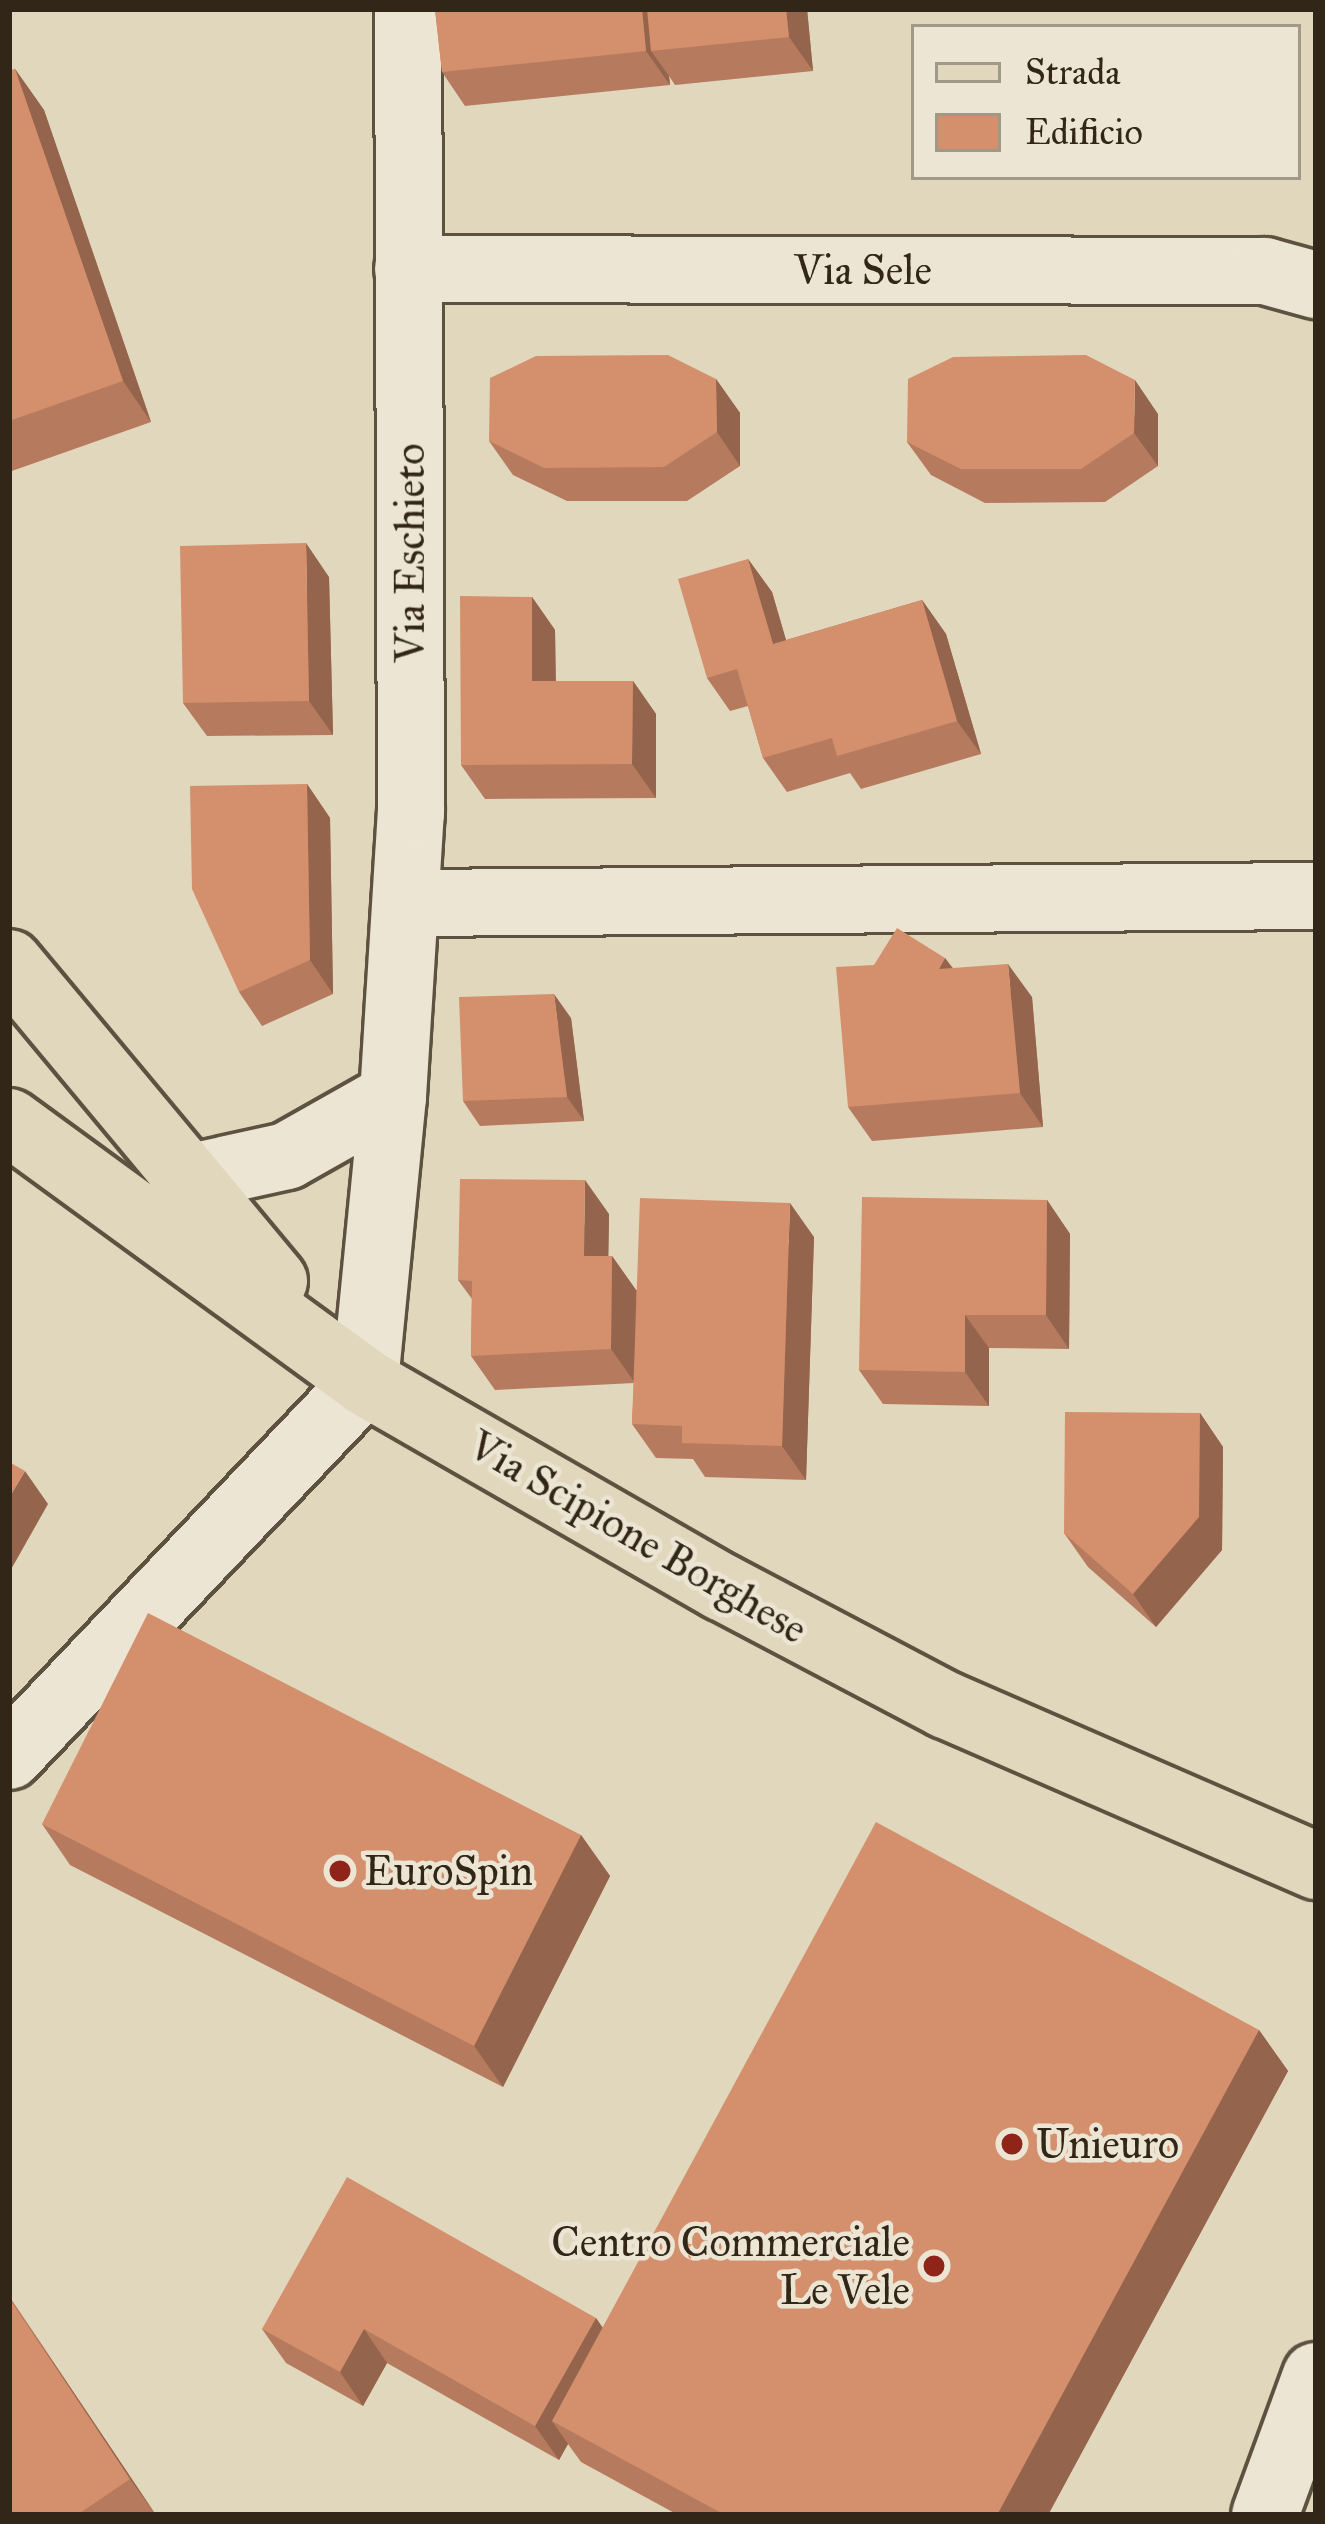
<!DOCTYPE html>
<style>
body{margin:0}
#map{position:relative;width:1325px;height:2524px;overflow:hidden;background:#e1d7bd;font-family:"IM FELL Great Primer",serif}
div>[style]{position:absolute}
.roads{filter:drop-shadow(3px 0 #5d5240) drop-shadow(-3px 0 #5d5240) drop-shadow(0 3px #5d5240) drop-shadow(0 -3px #5d5240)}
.minor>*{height:66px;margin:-33px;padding:0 33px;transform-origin:33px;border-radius:33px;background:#ece5d4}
.major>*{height:66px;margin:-33px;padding:0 33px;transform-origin:33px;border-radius:33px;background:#e1d7bd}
.wall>*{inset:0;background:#b67b5e}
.shaded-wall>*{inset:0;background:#94644c}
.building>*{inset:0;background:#d48f6d}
.dots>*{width:33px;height:33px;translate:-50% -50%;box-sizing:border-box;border:6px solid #ece5d4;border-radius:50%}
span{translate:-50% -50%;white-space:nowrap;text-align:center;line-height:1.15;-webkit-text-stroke:9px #ece5d4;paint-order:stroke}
.street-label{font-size:42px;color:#312617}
.poi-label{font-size:42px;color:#312617}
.left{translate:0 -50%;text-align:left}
.right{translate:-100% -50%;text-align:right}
.frame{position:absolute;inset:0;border:12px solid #312617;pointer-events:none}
.legend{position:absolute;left:911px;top:24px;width:390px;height:156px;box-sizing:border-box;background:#ece5d4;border:3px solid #a19988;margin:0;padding:15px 21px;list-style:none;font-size:36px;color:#312617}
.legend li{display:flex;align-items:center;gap:24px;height:60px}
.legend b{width:60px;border:3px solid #a19988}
</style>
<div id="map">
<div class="roads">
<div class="minor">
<i style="left:408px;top:269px;width:857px;rotate:0.13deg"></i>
<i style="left:1265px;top:271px;width:53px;rotate:15.4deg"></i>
<i style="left:408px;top:903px;width:908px;rotate:-0.44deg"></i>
<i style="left:393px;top:1096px;width:284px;rotate:-86.4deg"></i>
<i style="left:411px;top:813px;width:804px;rotate:-90.21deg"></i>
<i style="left:9px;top:1756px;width:516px;rotate:-46.41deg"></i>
<i style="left:365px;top:1382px;width:287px;rotate:-84.4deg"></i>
<i style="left:393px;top:1096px;width:122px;rotate:150.5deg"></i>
<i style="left:287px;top:1156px;width:107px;rotate:167.6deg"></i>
<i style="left:1265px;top:2515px;width:148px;rotate:-69.9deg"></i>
</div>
<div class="major">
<i style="left:9px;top:963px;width:414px;rotate:50.2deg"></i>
<i style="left:9px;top:1122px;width:441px;rotate:36.1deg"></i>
<i style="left:365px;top:1382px;width:412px;rotate:29.9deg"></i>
<i style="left:722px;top:1587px;width:253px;rotate:27.8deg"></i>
<i style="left:946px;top:1705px;width:404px;rotate:23.5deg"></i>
</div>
</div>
<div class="wall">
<i style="clip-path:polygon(435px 9px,807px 9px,813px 71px,675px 85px,669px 76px,670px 85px,465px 106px,442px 72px)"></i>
<i style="clip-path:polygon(15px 69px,44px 110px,151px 422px,9px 472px,9px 71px)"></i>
<i style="clip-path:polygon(716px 379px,740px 413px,740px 466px,687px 501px,567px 501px,513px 475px,489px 441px)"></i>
<i style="clip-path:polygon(1158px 414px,1158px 466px,1105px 502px,985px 503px,931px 475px,907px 442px)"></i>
<i style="clip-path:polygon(748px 559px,772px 592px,786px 640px,922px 600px,946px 634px,981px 754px,861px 789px,850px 773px,787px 792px,763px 758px,748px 706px,730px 711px,707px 678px)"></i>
<i style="clip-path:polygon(329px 577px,333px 735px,207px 736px,183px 703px)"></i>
<i style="clip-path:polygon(532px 597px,555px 630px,556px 681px,633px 681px,656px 714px,656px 798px,485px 799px,461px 765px)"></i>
<i style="clip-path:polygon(307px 784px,330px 818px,333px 994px,262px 1026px,239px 992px)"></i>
<i style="clip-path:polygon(945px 958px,953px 968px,1032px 997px,1043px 1127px,872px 1141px,848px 1107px)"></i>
<i style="clip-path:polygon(571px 1018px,584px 1121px,480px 1126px,463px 1101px)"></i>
<i style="clip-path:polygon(1047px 1200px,1070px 1234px,1069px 1349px,989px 1348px,989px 1406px,883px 1404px,859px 1370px)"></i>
<i style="clip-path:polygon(609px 1214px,608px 1256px,612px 1256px,636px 1290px,814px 1237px,806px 1480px,705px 1477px,693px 1459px,656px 1458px,632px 1424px,634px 1383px,495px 1390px,471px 1356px,472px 1299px,458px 1280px)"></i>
<i style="clip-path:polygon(1200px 1413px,1223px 1447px,1222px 1550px,1156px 1627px,1088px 1567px,1064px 1533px)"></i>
<i style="clip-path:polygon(42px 1824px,581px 1835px,610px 1876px,503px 2087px,70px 1865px)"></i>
<i style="clip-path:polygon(1259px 2030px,1288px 2071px,1048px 2515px,678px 2515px,581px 2462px,568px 2444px,559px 2460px,387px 2363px,363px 2406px,286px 2363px,262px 2329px,596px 2318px,603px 2328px)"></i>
<i style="clip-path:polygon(9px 2296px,156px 2515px,9px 2515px)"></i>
</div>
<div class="shaded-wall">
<i style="clip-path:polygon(642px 9px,662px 9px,651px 51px,669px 76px,670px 85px,646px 51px)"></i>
<i style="clip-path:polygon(786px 9px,807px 9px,813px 71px,789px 37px)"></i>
<i style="clip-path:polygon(15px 69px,44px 110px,151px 422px,123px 381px)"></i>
<i style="clip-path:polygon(716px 379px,740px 413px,740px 466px,717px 432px)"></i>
<i style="clip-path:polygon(1135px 380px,1158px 414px,1158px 466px,1134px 433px)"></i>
<i style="clip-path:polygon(306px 543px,329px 577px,333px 735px,309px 701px)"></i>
<i style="clip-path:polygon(748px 559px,772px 592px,797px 678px,773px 644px)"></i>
<i style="clip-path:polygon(532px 597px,555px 630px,556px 715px,532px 681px)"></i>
<i style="clip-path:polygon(922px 600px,946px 634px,981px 754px,957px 721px)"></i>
<i style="clip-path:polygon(633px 681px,656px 714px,656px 798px,632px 764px)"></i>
<i style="clip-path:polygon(307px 784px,330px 818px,333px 994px,310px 960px)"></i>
<i style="clip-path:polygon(945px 958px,969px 992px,939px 969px)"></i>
<i style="clip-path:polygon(1008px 964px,1032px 997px,1043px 1127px,1020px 1093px)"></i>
<i style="clip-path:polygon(554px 994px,571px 1018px,584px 1121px,567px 1097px)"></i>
<i style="clip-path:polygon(585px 1180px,609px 1214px,608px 1289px,584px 1256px)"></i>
<i style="clip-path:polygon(1047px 1200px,1070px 1234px,1069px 1349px,1046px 1315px)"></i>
<i style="clip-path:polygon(790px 1203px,814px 1237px,806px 1480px,782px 1446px)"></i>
<i style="clip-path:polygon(612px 1256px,636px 1290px,635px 1383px,611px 1349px)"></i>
<i style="clip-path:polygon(965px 1315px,989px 1348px,989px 1406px,965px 1372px)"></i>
<i style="clip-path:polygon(1200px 1413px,1223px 1447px,1222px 1550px,1156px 1627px,1133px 1594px)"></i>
<i style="clip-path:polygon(25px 1471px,48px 1504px,9px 1573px,9px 1498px)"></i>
<i style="clip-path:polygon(581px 1835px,610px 1876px,503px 2087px,474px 2046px)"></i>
<i style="clip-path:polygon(1259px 2030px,1288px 2071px,1048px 2515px,997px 2515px)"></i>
<i style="clip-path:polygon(9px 2296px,156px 2515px,130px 2479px)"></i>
<i style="clip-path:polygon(596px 2318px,619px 2352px,552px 2421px,568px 2444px,559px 2460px,535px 2426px)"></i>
<i style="clip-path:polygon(364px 2329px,387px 2363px,363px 2406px,340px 2372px)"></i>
</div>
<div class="building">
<i style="clip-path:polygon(435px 9px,642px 9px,646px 51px,442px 72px)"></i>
<i style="clip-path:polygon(647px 9px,786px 9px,789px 37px,651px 51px)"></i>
<i style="clip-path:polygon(15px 69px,123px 381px,9px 421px,9px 71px)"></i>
<i style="clip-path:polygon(668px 355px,716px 379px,717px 432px,664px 467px,544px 468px,489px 441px,490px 378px,536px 356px)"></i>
<i style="clip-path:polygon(1086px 355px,1135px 380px,1134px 433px,1081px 469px,961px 469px,907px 442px,908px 379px,953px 357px)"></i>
<i style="clip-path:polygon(306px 543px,309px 701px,183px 703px,180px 546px)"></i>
<i style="clip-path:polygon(748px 559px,773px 644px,922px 600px,957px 721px,837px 756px,832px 738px,763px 758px,737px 669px,707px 678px,678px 579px)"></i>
<i style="clip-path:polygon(460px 596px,532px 597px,532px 681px,633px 681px,632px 764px,461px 765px)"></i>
<i style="clip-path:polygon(307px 784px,310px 960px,239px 992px,192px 889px,190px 786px)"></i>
<i style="clip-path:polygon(897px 928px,945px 958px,939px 969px,1008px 964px,1020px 1093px,848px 1107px,836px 967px,874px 965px)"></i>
<i style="clip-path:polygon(554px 994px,567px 1097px,463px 1101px,459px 997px)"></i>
<i style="clip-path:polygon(460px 1179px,585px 1180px,584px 1256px,612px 1256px,611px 1349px,471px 1356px,472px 1281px,458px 1280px)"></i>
<i style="clip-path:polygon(862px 1197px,1047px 1200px,1046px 1315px,965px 1315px,965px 1372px,859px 1370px)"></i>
<i style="clip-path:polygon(640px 1198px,790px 1203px,782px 1446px,682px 1443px,682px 1426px,632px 1424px)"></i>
<i style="clip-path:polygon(1065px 1412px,1200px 1413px,1199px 1517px,1133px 1594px,1064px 1533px)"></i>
<i style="clip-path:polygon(9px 1462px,25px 1471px,9px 1498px)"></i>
<i style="clip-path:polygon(148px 1613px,581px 1835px,474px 2046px,42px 1824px)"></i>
<i style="clip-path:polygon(876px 1822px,1259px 2030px,997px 2515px,725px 2515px,552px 2421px)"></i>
<i style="clip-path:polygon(347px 2177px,596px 2318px,535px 2426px,364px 2329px,340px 2372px,262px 2329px)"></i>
<i style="clip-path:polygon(9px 2298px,130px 2479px,77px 2515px,9px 2515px)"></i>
</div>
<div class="dots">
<i style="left:340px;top:1871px;background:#8f2418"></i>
<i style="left:1012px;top:2144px;background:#8f2418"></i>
<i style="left:934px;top:2266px;background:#8f2418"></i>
</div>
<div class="street-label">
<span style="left:863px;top:270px">Via Sele</span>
<span style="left:410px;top:553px;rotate:-90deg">Via Eschieto</span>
<span style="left:638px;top:1537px;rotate:30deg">Via Scipione Borghese</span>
</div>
<div class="poi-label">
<span class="left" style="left:364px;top:1871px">EuroSpin</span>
<span class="left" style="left:1036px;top:2144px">Unieuro</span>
<span class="right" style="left:910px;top:2266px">Centro Commerciale<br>Le Vele</span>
</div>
<div class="frame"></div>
<ul class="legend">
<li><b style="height:15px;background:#e1d7bd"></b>Strada</li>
<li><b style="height:33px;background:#d48f6d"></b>Edificio</li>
</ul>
</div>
